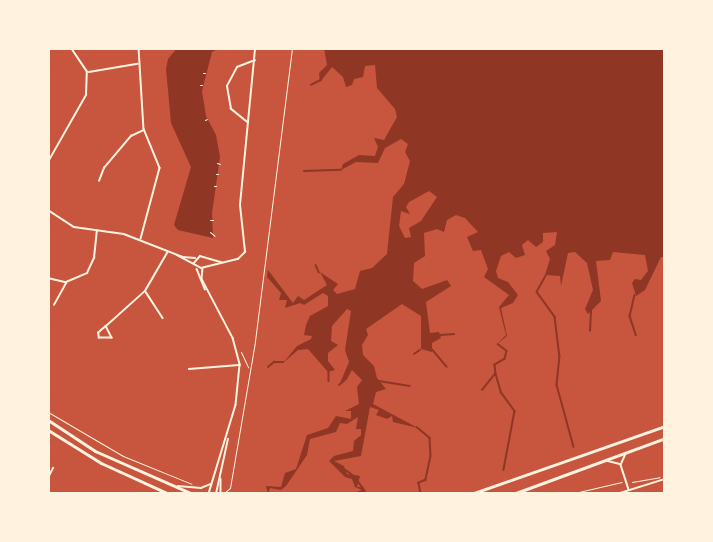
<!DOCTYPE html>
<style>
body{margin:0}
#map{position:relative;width:713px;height:542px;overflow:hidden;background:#c8553d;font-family:Manrope,sans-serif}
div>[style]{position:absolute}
.water>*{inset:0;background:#8f3625}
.stream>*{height:1.5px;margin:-0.75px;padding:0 0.75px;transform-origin:0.75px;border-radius:0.75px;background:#8f3625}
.path>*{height:1px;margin:-0.5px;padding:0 0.5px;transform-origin:0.5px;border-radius:0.5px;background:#fff3e0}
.minor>*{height:1.5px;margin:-0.75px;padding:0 0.75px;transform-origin:0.75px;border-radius:0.75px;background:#fff3e0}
.primary>*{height:3px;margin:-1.5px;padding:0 1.5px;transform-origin:1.5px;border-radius:1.5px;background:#fff3e0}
span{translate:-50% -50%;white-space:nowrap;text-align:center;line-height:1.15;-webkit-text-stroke:4.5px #fff3e0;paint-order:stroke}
.frame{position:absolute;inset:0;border:50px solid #fff3e0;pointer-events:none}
</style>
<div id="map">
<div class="water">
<i style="clip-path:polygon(177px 48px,219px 48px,212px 52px,202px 91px,206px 116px,216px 135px,220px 157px,212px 213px,213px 238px,178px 230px,174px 225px,191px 167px,171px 123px,166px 69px,168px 59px)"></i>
<i style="clip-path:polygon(evenodd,324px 48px,665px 48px,665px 257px,661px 257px,645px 290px,636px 296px,632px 283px,635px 279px,641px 280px,648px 271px,645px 255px,613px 252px,610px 260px,596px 261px,601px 301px,588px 314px,585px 309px,593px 290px,587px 263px,575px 252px,568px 253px,561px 286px,560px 276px,545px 275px,550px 259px,546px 251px,555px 245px,557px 232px,543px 233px,543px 242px,536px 247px,528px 240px,522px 245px,525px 255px,516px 258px,509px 252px,501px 256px,496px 271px,498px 278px,508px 282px,518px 295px,513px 303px,501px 308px,507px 336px,496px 345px,506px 335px,499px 307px,509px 295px,484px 277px,488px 269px,481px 250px,473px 251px,467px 237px,478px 232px,465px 218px,456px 215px,447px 220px,444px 232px,437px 229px,424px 233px,425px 256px,414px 263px,413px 281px,422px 289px,447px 280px,451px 286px,426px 302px,430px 333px,439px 332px,441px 338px,432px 343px,432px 352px,421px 349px,421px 316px,402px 304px,366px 329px,368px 335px,362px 345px,363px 355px,374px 366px,377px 378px,386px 389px,376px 392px,373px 404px,418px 428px,393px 422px,392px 416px,387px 419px,376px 415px,379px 410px,370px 407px,361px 456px,334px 461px,344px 466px,347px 474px,360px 476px,357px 487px,363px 487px,368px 494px,353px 493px,362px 490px,355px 487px,352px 479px,345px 477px,329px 461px,334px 456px,353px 451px,354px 441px,361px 435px,361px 429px,356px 429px,358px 417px,347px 424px,340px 423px,336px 432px,310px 439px,307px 455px,286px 486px,281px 490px,270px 488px,268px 494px,266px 486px,281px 487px,285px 473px,296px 469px,307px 435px,328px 428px,336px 416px,351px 419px,351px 411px,345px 411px,359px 404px,357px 387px,362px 380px,352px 370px,347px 379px,341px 383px,340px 383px,349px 362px,345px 350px,351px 311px,347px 309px,332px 326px,331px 341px,338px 345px,328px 353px,328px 361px,335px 370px,328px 372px,308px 349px,298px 350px,283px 363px,297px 346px,311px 339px,312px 336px,304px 335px,306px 325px,310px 316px,328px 306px,328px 296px,323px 293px,304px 305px,300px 303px,285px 308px,287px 300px,279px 300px,281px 293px,267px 277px,268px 270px,293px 303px,298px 296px,304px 300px,327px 285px,320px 272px,338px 284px,333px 290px,337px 294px,355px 289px,360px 271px,372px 268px,387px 254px,393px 197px,404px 184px,410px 161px,405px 152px,408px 144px,401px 139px,385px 148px,378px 163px,356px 162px,341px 170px,343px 164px,359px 155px,375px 156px,378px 147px,374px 138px,384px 140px,397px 117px,395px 109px,377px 88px,375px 65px,365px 66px,363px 77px,354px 79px,352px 85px,346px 87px,343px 77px,332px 67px,320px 82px,319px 73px,327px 65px,324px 48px,429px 191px,437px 197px,421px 221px,409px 228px,411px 237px,405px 238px,399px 226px,401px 211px,410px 214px,406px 207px,409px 202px,429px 191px)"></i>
</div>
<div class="stream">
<i style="left:311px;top:85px;width:11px;rotate:-27deg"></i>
<i style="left:304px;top:171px;width:37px;rotate:-2deg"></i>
<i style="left:316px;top:265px;width:8px;rotate:67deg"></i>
<i style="left:546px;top:276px;width:18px;rotate:119deg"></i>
<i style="left:537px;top:292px;width:31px;rotate:54deg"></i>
<i style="left:555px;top:317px;width:39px;rotate:83deg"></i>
<i style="left:560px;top:356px;width:29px;rotate:96deg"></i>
<i style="left:557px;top:385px;width:64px;rotate:74.7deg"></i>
<i style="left:635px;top:295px;width:22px;rotate:103deg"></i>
<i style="left:630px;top:316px;width:20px;rotate:72deg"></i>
<i style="left:590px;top:331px;width:20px;rotate:-87deg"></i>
<i style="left:440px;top:335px;width:14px;rotate:-4deg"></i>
<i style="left:498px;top:344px;width:11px;rotate:38deg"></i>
<i style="left:507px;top:351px;width:8px;rotate:104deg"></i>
<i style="left:505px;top:359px;width:12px;rotate:149deg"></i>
<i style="left:495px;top:365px;width:9px;rotate:84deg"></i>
<i style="left:496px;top:374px;width:19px;rotate:74deg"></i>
<i style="left:501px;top:392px;width:24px;rotate:54deg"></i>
<i style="left:515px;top:411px;width:60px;rotate:100.6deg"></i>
<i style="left:309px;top:347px;width:14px;rotate:-17deg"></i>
<i style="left:432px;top:349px;width:23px;rotate:50deg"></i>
<i style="left:414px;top:354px;width:7px;rotate:-34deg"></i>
<i style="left:268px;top:367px;width:8px;rotate:-40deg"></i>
<i style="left:274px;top:362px;width:9px"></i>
<i style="left:329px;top:370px;width:11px;rotate:90deg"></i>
<i style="left:379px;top:381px;width:31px;rotate:9deg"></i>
<i style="left:339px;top:385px;width:8px;rotate:-40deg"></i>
<i style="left:482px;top:390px;width:21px;rotate:-51deg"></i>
<i style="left:417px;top:427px;width:17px;rotate:40deg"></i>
<i style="left:430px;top:438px;width:18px;rotate:87deg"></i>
<i style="left:431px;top:456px;width:25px;rotate:102deg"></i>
<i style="left:426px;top:480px;width:8px;rotate:157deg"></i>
<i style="left:419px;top:483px;width:11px;rotate:80deg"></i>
<i style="left:346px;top:470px;width:10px;rotate:37deg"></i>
<i style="left:357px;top:480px;width:10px;rotate:53deg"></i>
</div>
<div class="path">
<i style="left:203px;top:73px;width:2px"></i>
<i style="left:200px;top:85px;width:2px"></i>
<i style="left:205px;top:120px;width:2px;rotate:-27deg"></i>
<i style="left:217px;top:163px;width:3px;rotate:18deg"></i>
<i style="left:216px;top:174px;width:2px"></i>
<i style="left:214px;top:186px;width:2px"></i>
<i style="left:210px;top:220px;width:3px"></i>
<i style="left:210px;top:232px;width:6px;rotate:39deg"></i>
<i style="left:241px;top:352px;width:17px;rotate:65deg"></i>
<i style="left:48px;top:412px;width:87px;rotate:30.4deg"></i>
<i style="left:123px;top:456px;width:74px;rotate:22.1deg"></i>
<i style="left:632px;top:482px;width:28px;rotate:-10deg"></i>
<i style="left:224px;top:493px;width:8px;rotate:-40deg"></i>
<i style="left:230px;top:488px;width:149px;rotate:-80.3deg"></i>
<i style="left:255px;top:341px;width:295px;rotate:-82.8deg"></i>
<i style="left:570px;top:494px;width:53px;rotate:-13deg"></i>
</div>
<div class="minor">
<i style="left:139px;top:48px;width:81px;rotate:86.5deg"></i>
<i style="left:144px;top:129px;width:42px;rotate:67.7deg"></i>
<i style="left:160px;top:168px;width:73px;rotate:105deg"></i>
<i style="left:89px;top:72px;width:49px;rotate:-9.5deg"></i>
<i style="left:248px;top:123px;width:22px;rotate:-141deg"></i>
<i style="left:231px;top:109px;width:23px;rotate:-100deg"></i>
<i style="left:227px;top:86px;width:21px;rotate:-62deg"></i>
<i style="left:237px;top:67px;width:19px;rotate:-21deg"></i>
<i style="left:48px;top:162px;width:77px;rotate:-60.4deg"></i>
<i style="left:86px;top:95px;width:23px;rotate:-88deg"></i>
<i style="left:87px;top:72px;width:29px;rotate:-124deg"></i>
<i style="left:99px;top:181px;width:14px;rotate:-69deg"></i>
<i style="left:104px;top:168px;width:42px;rotate:-49.8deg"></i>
<i style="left:131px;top:136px;width:14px;rotate:-25deg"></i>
<i style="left:48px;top:210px;width:31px;rotate:33deg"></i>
<i style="left:74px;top:227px;width:50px;rotate:8deg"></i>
<i style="left:124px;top:234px;width:63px;rotate:21.3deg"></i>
<i style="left:183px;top:257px;width:12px;rotate:5deg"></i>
<i style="left:177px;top:255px;width:27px;rotate:28deg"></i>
<i style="left:201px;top:268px;width:38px;rotate:-14deg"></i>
<i style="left:238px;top:259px;width:10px;rotate:-45deg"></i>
<i style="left:245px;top:252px;width:47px;rotate:-96.1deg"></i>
<i style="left:240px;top:205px;width:158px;rotate:-84.5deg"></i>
<i style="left:194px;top:263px;width:9px;rotate:-49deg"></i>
<i style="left:200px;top:256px;width:22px;rotate:16deg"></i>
<i style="left:203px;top:268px;width:11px;rotate:95deg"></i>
<i style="left:202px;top:279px;width:67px;rotate:62.3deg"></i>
<i style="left:233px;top:338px;width:28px;rotate:75deg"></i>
<i style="left:240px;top:365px;width:40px;rotate:95.7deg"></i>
<i style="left:236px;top:405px;width:93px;rotate:106.9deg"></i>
<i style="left:197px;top:269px;width:22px;rotate:68deg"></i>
<i style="left:48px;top:278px;width:18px;rotate:13deg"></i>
<i style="left:66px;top:282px;width:23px;rotate:-23deg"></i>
<i style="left:87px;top:273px;width:17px;rotate:-65deg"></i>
<i style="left:94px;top:258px;width:27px;rotate:-84deg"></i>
<i style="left:146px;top:292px;width:31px;rotate:57deg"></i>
<i style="left:54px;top:305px;width:25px;rotate:-61deg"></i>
<i style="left:106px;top:326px;width:13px;rotate:63deg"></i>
<i style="left:112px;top:338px;width:13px;rotate:180deg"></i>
<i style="left:99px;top:338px;width:5px;rotate:-101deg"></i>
<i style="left:98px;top:333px;width:4px;rotate:-45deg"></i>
<i style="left:101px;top:330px;width:6px;rotate:-39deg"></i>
<i style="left:106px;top:326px;width:52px;rotate:-41.9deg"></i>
<i style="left:145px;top:291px;width:44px;rotate:-59.9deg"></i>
<i style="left:189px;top:369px;width:50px;rotate:-4.6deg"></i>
<i style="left:626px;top:454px;width:12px;rotate:114deg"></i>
<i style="left:621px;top:465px;width:25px;rotate:72deg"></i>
<i style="left:608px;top:461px;width:12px;rotate:14deg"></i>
<i style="left:48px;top:478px;width:11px;rotate:-63deg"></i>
<i style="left:221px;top:479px;width:15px;rotate:90deg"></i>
<i style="left:178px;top:486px;width:23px;rotate:5deg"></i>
<i style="left:201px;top:488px;width:11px;rotate:-22deg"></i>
<i style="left:216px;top:494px;width:56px;rotate:-77.7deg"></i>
<i style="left:617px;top:494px;width:50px;rotate:-17.4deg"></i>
</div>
<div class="primary">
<i style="left:48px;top:420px;width:56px;rotate:33.4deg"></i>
<i style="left:95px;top:451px;width:107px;rotate:23.7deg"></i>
<i style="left:48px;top:430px;width:62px;rotate:31.9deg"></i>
<i style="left:101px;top:463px;width:75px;rotate:24.5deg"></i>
<i style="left:471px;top:494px;width:206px;rotate:-19.3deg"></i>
<i style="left:513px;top:494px;width:162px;rotate:-20.2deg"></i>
</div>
<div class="frame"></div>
</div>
